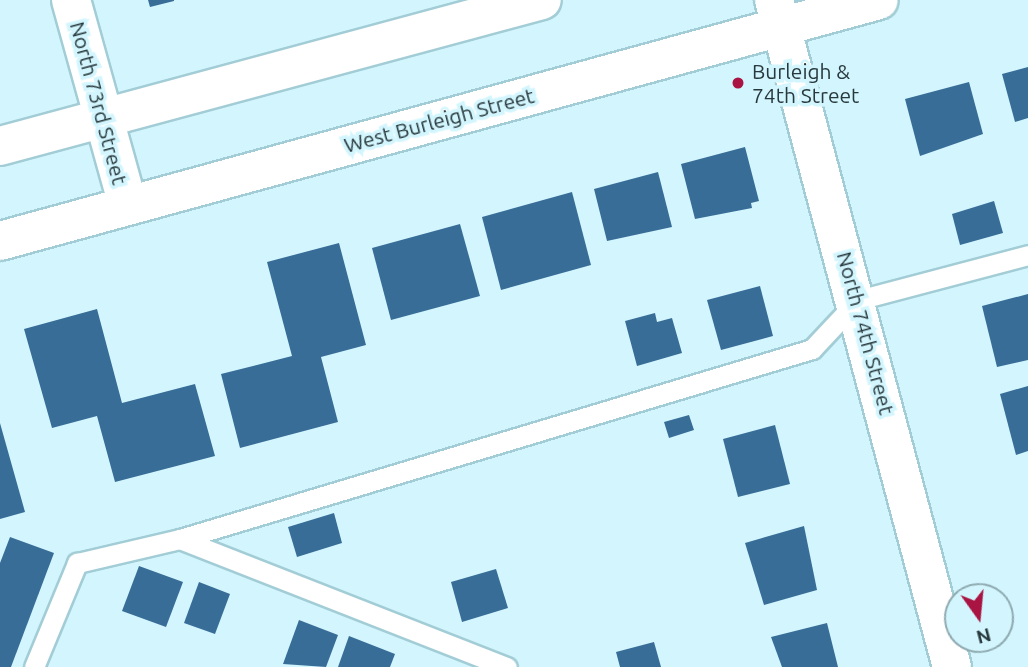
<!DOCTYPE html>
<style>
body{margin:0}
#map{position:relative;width:1028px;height:667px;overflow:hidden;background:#d3f6fe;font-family:Ubuntu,sans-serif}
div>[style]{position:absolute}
.building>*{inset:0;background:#386d98}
.roads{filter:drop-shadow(2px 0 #a3cdd6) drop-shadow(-2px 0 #a3cdd6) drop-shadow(0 2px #a3cdd6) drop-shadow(0 -2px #a3cdd6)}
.lane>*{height:19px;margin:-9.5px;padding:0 9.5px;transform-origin:9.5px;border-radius:9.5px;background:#fff}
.street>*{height:38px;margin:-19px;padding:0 19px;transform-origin:19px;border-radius:19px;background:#fff}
.secondary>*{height:38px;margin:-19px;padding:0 19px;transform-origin:19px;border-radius:19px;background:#fff}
.dots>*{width:19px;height:19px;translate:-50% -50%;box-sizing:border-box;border:4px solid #d3f6fe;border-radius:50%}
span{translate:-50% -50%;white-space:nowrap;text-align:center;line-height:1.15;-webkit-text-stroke:7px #d3f6fe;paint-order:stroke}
.poi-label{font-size:21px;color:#28393d}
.left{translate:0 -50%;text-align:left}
.street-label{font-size:21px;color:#28393d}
.north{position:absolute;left:944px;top:583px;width:70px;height:70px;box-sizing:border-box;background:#d3f6fe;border:2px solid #8faab1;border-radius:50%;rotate:165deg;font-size:19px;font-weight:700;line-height:28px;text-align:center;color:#28393d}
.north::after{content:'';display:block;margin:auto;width:24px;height:32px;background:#a91442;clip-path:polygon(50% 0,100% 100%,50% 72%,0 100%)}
</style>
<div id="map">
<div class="building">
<i style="clip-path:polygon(148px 0,174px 0,174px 1px,150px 7px)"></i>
<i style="clip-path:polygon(1028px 67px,1028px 118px,1015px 122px,1002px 74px)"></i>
<i style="clip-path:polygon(969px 82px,983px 134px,920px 156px,905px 99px)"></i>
<i style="clip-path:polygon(745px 147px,759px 201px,751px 203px,752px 208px,695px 219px,681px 164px)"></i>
<i style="clip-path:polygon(658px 172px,672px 227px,607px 241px,594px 189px)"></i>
<i style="clip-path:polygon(572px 192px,591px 265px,501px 290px,482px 217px)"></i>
<i style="clip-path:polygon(994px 201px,1003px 233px,960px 245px,952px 214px)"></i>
<i style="clip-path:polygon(460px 224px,480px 296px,391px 320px,372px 248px)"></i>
<i style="clip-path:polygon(339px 243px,366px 345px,321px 357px,338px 422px,240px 448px,221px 374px,292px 356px,267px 262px)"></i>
<i style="clip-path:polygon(760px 286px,773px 336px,721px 350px,707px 300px)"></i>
<i style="clip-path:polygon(1028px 294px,1028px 360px,997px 367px,982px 306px)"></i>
<i style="clip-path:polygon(97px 309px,122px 403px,195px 384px,215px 456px,115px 482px,97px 416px,52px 428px,24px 329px)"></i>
<i style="clip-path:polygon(655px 313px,657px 322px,672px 318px,682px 353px,637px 366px,625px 321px)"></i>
<i style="clip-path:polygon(1028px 386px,1028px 451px,1016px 455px,1000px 394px)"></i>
<i style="clip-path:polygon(689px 415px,694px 430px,669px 438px,664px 422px)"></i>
<i style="clip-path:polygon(0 423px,25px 512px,0 519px)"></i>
<i style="clip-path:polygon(775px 425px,790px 484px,738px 497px,723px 439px)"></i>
<i style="clip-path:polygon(334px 513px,342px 543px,297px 557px,288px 527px)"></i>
<i style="clip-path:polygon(804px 526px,817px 590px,764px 605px,745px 543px)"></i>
<i style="clip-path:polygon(10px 537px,54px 553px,11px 667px,0 667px,0 563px)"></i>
<i style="clip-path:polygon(139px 566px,183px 582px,166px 627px,122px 611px)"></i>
<i style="clip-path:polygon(496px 569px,508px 608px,462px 622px,451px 582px)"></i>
<i style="clip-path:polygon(199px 582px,230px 594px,215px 634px,184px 623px)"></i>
<i style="clip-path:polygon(299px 620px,338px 635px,326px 667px,283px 664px)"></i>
<i style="clip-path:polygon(827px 623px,838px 667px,782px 667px,771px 637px)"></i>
<i style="clip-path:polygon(349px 636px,395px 654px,390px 667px,338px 667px)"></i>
<i style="clip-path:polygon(654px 642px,661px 667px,620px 667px,616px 652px)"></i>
</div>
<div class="roads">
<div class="lane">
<i style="left:180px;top:539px;width:351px;rotate:21.4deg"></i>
<i style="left:34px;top:667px;width:113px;rotate:-67.5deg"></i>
<i style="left:77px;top:563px;width:106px;rotate:-13.1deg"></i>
<i style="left:180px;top:539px;width:660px;rotate:-16.73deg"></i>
<i style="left:812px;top:349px;width:67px;rotate:-46.8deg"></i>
<i style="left:858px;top:300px;width:176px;rotate:-14.8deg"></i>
</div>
<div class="street">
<i style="left:71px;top:0;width:213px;rotate:74.5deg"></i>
<i style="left:774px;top:0;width:690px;rotate:75.06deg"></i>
</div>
<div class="secondary">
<i style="left:0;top:146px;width:561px;rotate:-15.08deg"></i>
<i style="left:0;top:241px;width:911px;rotate:-15.33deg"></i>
</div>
</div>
<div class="dots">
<i style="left:738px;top:83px;background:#a91442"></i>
</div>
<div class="poi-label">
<span class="left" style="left:752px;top:83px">Burleigh &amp;<br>74th Street</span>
</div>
<div class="street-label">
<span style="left:99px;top:103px;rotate:75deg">North 73rd Street</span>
<span style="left:439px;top:120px;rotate:-15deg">West Burleigh Street</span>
<span style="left:866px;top:333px;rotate:75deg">North 74th Street</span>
</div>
<div class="north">N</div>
</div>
